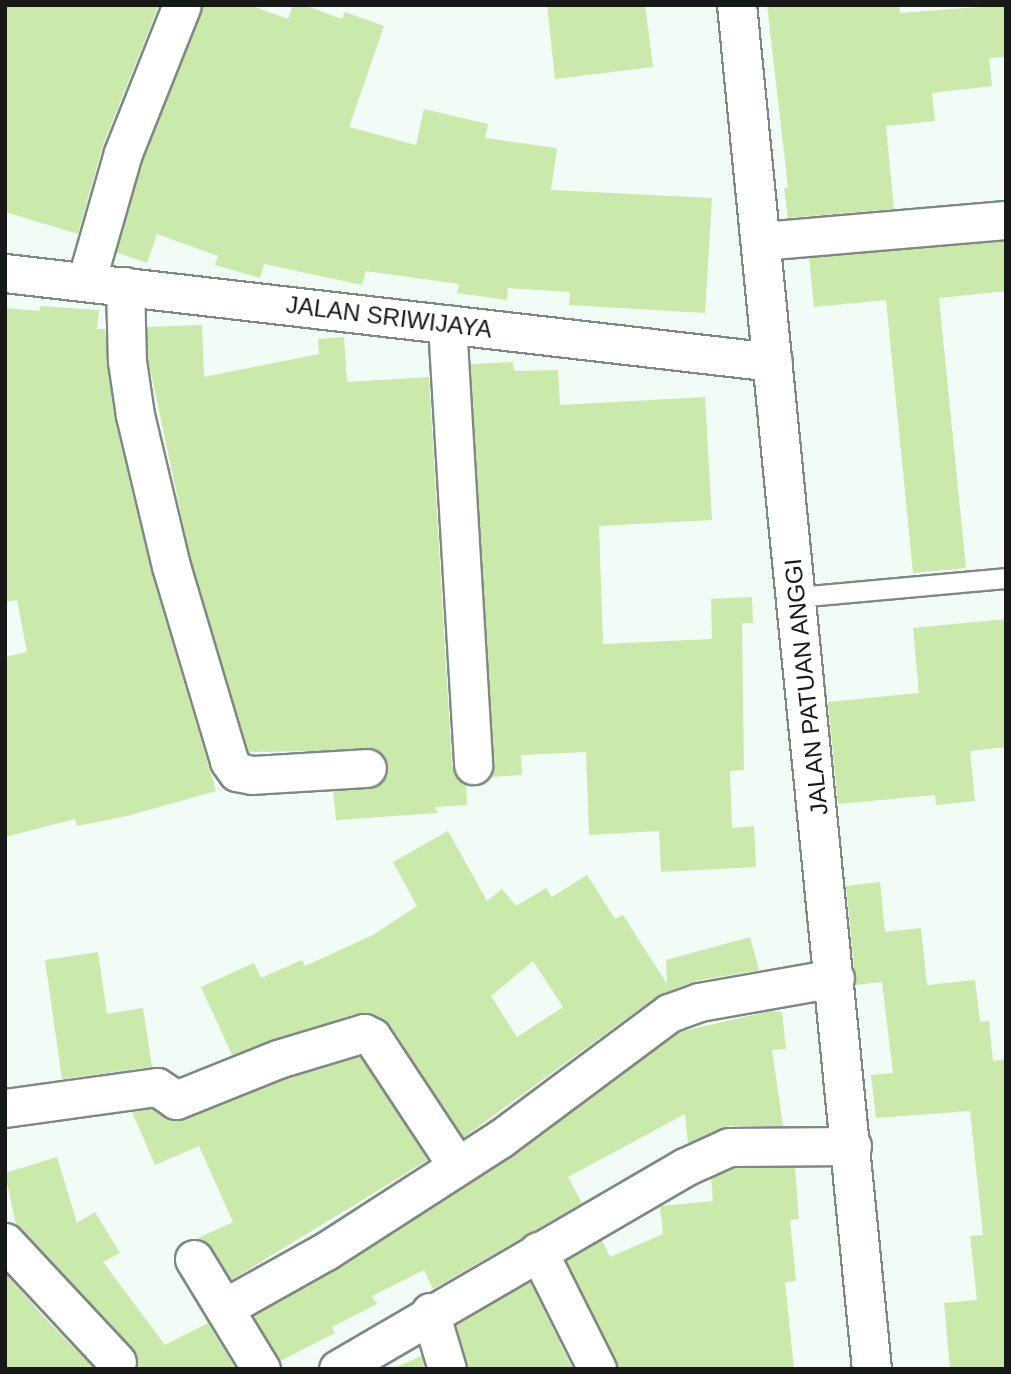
<!DOCTYPE html>
<style>
body{margin:0}
#map{position:relative;width:1011px;height:1374px;overflow:hidden;background:#f2fcf7;font-family:Arial,sans-serif}
div>[style]{position:absolute}
.building>*{inset:0;background:#cbe9aa}
.roads{filter:drop-shadow(2px 0 #7f8883) drop-shadow(-2px 0 #7f8883) drop-shadow(0 2px #7f8883) drop-shadow(0 -2px #7f8883)}
.lane>*{height:19px;margin:-9.5px;padding:0 9.5px;transform-origin:9.5px;border-radius:9.5px;background:#fff}
.street>*{height:37px;margin:-18.5px;padding:0 18.5px;transform-origin:18.5px;border-radius:18.5px;background:#fff}
.secondary>*{height:38px;margin:-19px;padding:0 19px;transform-origin:19px;border-radius:19px;background:#fff}
span{translate:-50% -50%;white-space:nowrap;text-align:center;line-height:1.15;-webkit-text-stroke:5px #fff;paint-order:stroke}
.street-label{font-size:24px;color:#161917}
.frame{position:absolute;inset:0;border:7px solid #161917;pointer-events:none}
</style>
<div id="map">
<div class="building">
<i style="clip-path:polygon(5px 5px,159px 5px,103px 145px,78px 234px,5px 212px)"></i>
<i style="clip-path:polygon(202px 5px,250px 5px,288px 19px,293px 5px,304px 5px,342px 19px,345px 12px,384px 26px,349px 127px,416px 145px,424px 109px,488px 124px,485px 138px,557px 148px,551px 190px,712px 198px,705px 313px,569px 305px,570px 292px,508px 288px,507px 300px,457px 293px,459px 284px,366px 271px,362px 285px,264px 264px,260px 278px,215px 265px,218px 256px,157px 234px,147px 263px,116px 252px,143px 160px)"></i>
<i style="clip-path:polygon(547px 5px,645px 5px,653px 67px,555px 79px)"></i>
<i style="clip-path:polygon(767px 5px,899px 5px,900px 13px,1006px 5px,1006px 57px,989px 58px,992px 86px,932px 93px,935px 121px,886px 126px,894px 209px,788px 218px,784px 188px,788px 187px)"></i>
<i style="clip-path:polygon(1006px 241px,1006px 291px,939px 298px,966px 568px,913px 573px,886px 300px,814px 307px,809px 258px)"></i>
<i style="clip-path:polygon(40px 306px,99px 310px,97px 329px,105px 329px,115px 420px,151px 571px,216px 791px,127px 816px,77px 826px,75px 819px,5px 837px,5px 657px,27px 652px,17px 600px,5px 602px,5px 308px,40px 311px)"></i>
<i style="clip-path:polygon(202px 325px,204px 377px,319px 354px,318px 339px,344px 337px,347px 382px,429px 377px,452px 766px,466px 784px,467px 805px,435px 807px,438px 813px,336px 820px,333px 791px,369px 789px,385px 778px,388px 766px,377px 750px,248px 752px,191px 561px,148px 359px,147px 327px)"></i>
<i style="clip-path:polygon(513px 362px,514px 371px,558px 370px,560px 405px,705px 397px,712px 520px,599px 526px,603px 644px,712px 639px,711px 599px,752px 597px,753px 623px,742px 623px,744px 770px,730px 771px,732px 828px,754px 826px,756px 867px,661px 872px,659px 831px,589px 835px,586px 752px,521px 755px,522px 775px,489px 777px,494px 764px,470px 364px)"></i>
<i style="clip-path:polygon(1006px 619px,1006px 747px,970px 751px,975px 801px,936px 805px,935px 795px,838px 804px,828px 702px,919px 693px,913px 628px)"></i>
<i style="clip-path:polygon(evenodd,448px 831px,487px 901px,502px 889px,516px 906px,546px 888px,552px 897px,587px 875px,615px 919px,623px 915px,667px 984px,666px 960px,750px 937px,759px 970px,695px 981px,657px 996px,463px 1138px,390px 1025px,373px 1014px,358px 1013px,232px 1055px,201px 987px,254px 963px,261px 978px,302px 960px,305px 966px,373px 935px,417px 906px,393px 862px,448px 831px,533px 961px,563px 1007px,517px 1037px,491px 996px,533px 961px)"></i>
<i style="clip-path:polygon(880px 882px,885px 932px,921px 928px,927px 985px,975px 980px,980px 1022px,989px 1021px,993px 1061px,1006px 1059px,1006px 1369px,950px 1369px,944px 1303px,977px 1300px,970px 1236px,983px 1235px,970px 1111px,876px 1118px,871px 1075px,893px 1073px,882px 982px,856px 985px,846px 886px)"></i>
<i style="clip-path:polygon(98px 952px,107px 1014px,143px 1008px,152px 1067px,62px 1079px,45px 960px)"></i>
<i style="clip-path:polygon(770px 1011px,782px 1012px,786px 1049px,772px 1050px,783px 1126px,728px 1126px,688px 1143px,685px 1114px,568px 1177px,582px 1203px,433px 1289px,424px 1270px,372px 1296px,377px 1304px,332px 1327px,335px 1333px,280px 1361px,253px 1316px,337px 1269px,511px 1157px,679px 1032px)"></i>
<i style="clip-path:polygon(360px 1056px,428px 1160px,231px 1280px,212px 1248px,198px 1238px,233px 1222px,199px 1146px,155px 1165px,132px 1112px,152px 1109px,173px 1121px,183px 1120px,285px 1079px)"></i>
<i style="clip-path:polygon(57px 1157px,77px 1223px,95px 1212px,120px 1253px,103px 1262px,165px 1345px,208px 1323px,236px 1369px,137px 1369px,132px 1348px,16px 1225px,5px 1173px)"></i>
<i style="clip-path:polygon(795px 1167px,799px 1219px,790px 1220px,796px 1281px,785px 1282px,794px 1369px,618px 1369px,566px 1260px,602px 1240px,610px 1257px,663px 1234px,660px 1206px,713px 1201px,711px 1178px,734px 1168px)"></i>
<i style="clip-path:polygon(5px 1273px,44px 1317px,95px 1369px,5px 1369px)"></i>
<i style="clip-path:polygon(530px 1282px,573px 1369px,467px 1369px,456px 1325px)"></i>
<i style="clip-path:polygon(421px 1356px,425px 1369px,392px 1369px)"></i>
</div>
<div class="roads">
<div class="lane">
<i style="left:797px;top:597px;width:210px;rotate:-5.2deg"></i>
</div>
<div class="street">
<i style="left:761px;top:241px;width:246px;rotate:-4.9deg"></i>
<i style="left:5px;top:273px;width:773px;rotate:6.61deg"></i>
<i style="left:86px;top:282px;width:134px;rotate:-74deg"></i>
<i style="left:123px;top:153px;width:159px;rotate:-68.3deg"></i>
<i style="left:125px;top:286px;width:75px;rotate:88.5deg"></i>
<i style="left:127px;top:361px;width:55px;rotate:81.6deg"></i>
<i style="left:135px;top:415px;width:155px;rotate:76.6deg"></i>
<i style="left:171px;top:566px;width:203px;rotate:73.4deg"></i>
<i style="left:229px;top:761px;width:14px;rotate:54deg"></i>
<i style="left:237px;top:772px;width:15px;rotate:11deg"></i>
<i style="left:252px;top:775px;width:115px;rotate:-3.5deg"></i>
<i style="left:447px;top:324px;width:442px;rotate:86.6deg"></i>
<i style="left:5px;top:1108px;width:153px;rotate:-7.9deg"></i>
<i style="left:157px;top:1087px;width:23px;rotate:34deg"></i>
<i style="left:176px;top:1100px;width:110px;rotate:-21.9deg"></i>
<i style="left:278px;top:1059px;width:90px;rotate:-16.8deg"></i>
<i style="left:364px;top:1033px;width:9px;rotate:27deg"></i>
<i style="left:372px;top:1037px;width:154px;rotate:56.6deg"></i>
<i style="left:5px;top:1242px;width:164px;rotate:47deg"></i>
<i style="left:538px;top:1251px;width:132px;rotate:63.4deg"></i>
<i style="left:194px;top:1259px;width:129px;rotate:58.7deg"></i>
<i style="left:224px;top:1308px;width:117px;rotate:-29.2deg"></i>
<i style="left:326px;top:1251px;width:207px;rotate:-32.8deg"></i>
<i style="left:500px;top:1139px;width:211px;rotate:-36.7deg"></i>
<i style="left:669px;top:1013px;width:32px;rotate:-20deg"></i>
<i style="left:699px;top:1002px;width:138px;rotate:-10deg"></i>
<i style="left:430px;top:1312px;width:59px;rotate:73.4deg"></i>
<i style="left:338px;top:1369px;width:402px;rotate:-30.2deg"></i>
<i style="left:685px;top:1167px;width:48px;rotate:-24.4deg"></i>
<i style="left:729px;top:1147px;width:123px;rotate:-0.5deg"></i>
</div>
<div class="secondary">
<i style="left:737px;top:5px;width:1371px;rotate:84.35deg"></i>
</div>
</div>
<div class="street-label">
<span style="left:389px;top:317px;rotate:7deg">JALAN SRIWIJAYA</span>
<span style="left:806px;top:687px;rotate:-96deg">JALAN PATUAN ANGGI</span>
</div>
<div class="frame"></div>
</div>
